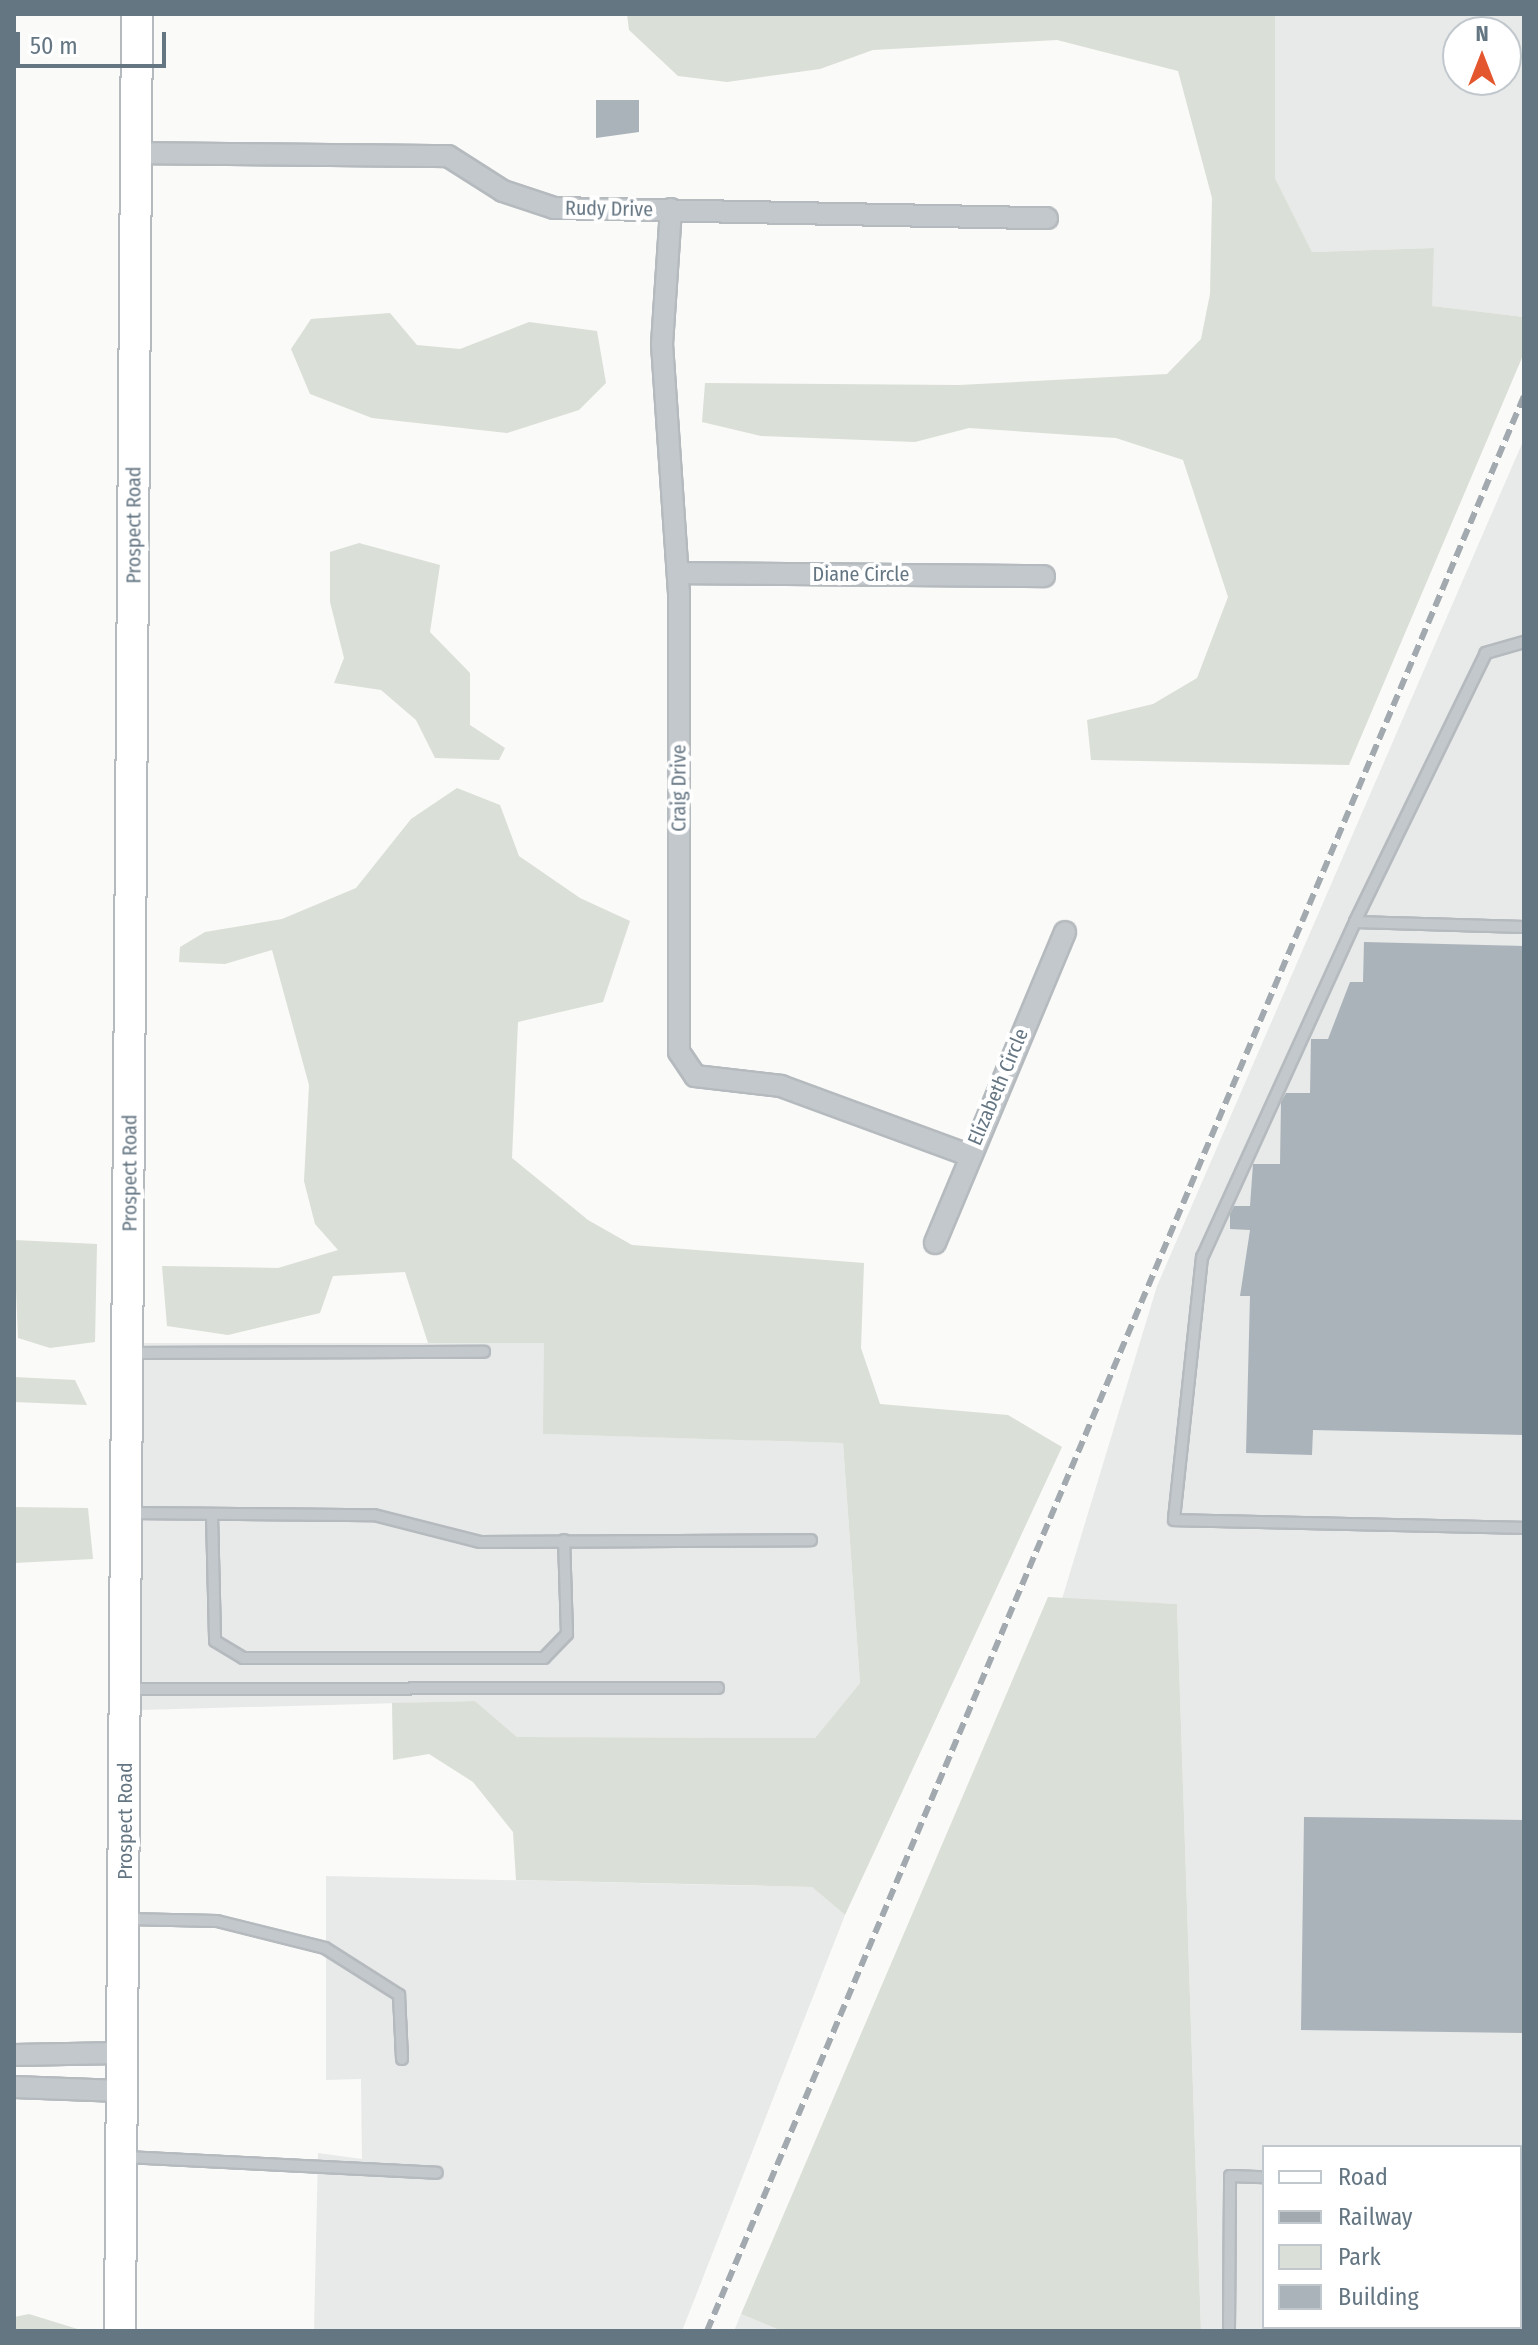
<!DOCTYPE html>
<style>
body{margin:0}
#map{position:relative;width:1538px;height:2345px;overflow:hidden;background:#fafaf8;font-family:"Fira Sans Condensed",sans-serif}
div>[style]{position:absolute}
.built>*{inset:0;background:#e8e9e9}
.green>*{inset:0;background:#dadfd7}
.building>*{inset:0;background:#aab3b9}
.roads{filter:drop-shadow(2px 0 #b5babe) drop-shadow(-2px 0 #b5babe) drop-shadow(0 2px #b5babe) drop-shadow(0 -2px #b5babe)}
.lane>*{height:10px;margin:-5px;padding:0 5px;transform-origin:5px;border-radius:5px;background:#c3c8cc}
.street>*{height:20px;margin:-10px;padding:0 10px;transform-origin:10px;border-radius:10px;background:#c3c8cc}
.primary>*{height:30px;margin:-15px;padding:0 15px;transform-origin:15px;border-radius:15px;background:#fff}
.rail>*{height:6px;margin-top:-3px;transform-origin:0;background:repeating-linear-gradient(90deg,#a2aab0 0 12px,transparent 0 18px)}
span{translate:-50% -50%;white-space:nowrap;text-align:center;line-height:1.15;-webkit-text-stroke:8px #fff;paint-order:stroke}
.street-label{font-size:20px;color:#657683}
.frame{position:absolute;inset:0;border:16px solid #657683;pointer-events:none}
.legend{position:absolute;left:1262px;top:2145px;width:260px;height:184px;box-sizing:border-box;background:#fff;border:2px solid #c1c8cd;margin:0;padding:10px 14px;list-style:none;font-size:24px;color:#657683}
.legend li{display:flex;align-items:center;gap:16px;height:40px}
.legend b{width:40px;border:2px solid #c1c8cd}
.north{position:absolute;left:1442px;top:16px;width:80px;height:80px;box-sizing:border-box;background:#fff;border:2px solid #c1c8cd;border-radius:50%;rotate:0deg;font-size:22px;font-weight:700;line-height:32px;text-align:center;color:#657683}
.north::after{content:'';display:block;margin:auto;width:28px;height:36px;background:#e4572e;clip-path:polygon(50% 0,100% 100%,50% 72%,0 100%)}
.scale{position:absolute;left:16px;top:32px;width:150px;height:36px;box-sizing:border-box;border:4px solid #657683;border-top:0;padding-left:10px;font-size:24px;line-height:28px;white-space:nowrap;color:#657683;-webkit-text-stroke:6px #fff;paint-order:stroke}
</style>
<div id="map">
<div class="built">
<i style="clip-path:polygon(evenodd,1275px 14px,1524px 14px,1524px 317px,1431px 306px,1434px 248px,1312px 252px,1275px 178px,1275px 14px,1458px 32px,1506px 32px,1506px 80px,1458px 80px,1458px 32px)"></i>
<i style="clip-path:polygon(evenodd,1524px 439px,1524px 2331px,1201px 2331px,1177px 1604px,1062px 1599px,1157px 1286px,1524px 439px,1264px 2147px,1520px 2147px,1520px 2327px,1264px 2327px,1264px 2147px)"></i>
<i style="clip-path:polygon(142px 1343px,544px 1343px,544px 1434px,843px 1443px,860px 1683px,815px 1738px,517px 1737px,475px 1701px,139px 1710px)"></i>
<i style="clip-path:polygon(326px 1876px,812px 1887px,845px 1915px,682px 2331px,132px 2331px,314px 2331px,318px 2153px,362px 2159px,361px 2079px,326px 2080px)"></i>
<i style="clip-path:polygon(741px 2314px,782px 2331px,734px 2331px)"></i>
</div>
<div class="green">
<i style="clip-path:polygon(627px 14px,1275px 14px,1275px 178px,1312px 252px,1434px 248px,1432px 306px,1524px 317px,1524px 353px,1349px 765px,1091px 760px,1087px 720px,1153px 704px,1197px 678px,1228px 597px,1183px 460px,1116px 438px,969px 428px,915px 442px,761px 436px,702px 422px,705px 383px,959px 385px,1167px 374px,1201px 339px,1210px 294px,1212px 198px,1178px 71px,1057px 40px,873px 50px,820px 69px,727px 82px,678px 76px,629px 30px)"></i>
<i style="clip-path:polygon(390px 313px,417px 345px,460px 349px,529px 322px,597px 331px,606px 383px,579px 410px,507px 433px,372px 418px,310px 394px,291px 349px,311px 319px)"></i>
<i style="clip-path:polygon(359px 543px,440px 565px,430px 632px,470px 673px,470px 725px,505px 748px,499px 760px,435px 758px,416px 720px,381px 690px,334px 683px,344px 658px,330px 602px,330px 552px)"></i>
<i style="clip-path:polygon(457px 788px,500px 805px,519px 856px,580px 898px,630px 921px,603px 1002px,518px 1022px,512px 1158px,588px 1220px,632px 1245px,864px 1263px,861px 1348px,880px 1404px,1008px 1415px,1062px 1447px,845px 1915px,812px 1887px,516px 1880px,513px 1832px,473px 1782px,429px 1754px,393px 1760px,392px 1703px,475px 1701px,517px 1737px,815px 1738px,860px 1683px,843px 1443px,543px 1434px,544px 1343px,428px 1343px,405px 1272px,333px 1276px,320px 1313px,228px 1335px,167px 1326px,162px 1266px,278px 1268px,338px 1250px,315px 1224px,304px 1181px,309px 1085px,272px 950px,225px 964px,179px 962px,180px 947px,205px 932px,282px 919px,356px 888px,411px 819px)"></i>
<i style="clip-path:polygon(14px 1240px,97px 1244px,95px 1342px,50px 1348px,18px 1338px)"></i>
<i style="clip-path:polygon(14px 1377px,75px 1380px,87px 1405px,14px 1402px)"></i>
<i style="clip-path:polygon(14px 1507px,88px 1508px,93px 1559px,14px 1563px)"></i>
<i style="clip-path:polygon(1048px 1597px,1177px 1604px,1201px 2331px,782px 2331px,741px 2314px)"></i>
<i style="clip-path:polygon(29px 2314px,84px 2331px,14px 2331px,14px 2317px)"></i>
</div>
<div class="building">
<i style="clip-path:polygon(596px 100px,639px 100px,639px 132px,596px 138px)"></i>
<i style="clip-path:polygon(1364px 942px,1524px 946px,1524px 1435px,1313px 1430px,1312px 1455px,1246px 1453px,1250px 1296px,1240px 1296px,1250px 1230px,1230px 1229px,1230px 1214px,1234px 1206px,1250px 1206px,1253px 1164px,1280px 1164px,1281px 1102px,1286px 1093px,1310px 1093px,1311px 1039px,1328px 1039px,1350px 982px,1363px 982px)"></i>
<i style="clip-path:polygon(1304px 1817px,1524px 1820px,1524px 2033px,1301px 2030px)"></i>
</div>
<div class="roads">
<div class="lane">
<i style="left:1524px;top:642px;width:40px;rotate:164deg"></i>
<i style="left:1486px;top:653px;width:299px;rotate:116deg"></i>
<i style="left:1355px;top:922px;width:169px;rotate:1.7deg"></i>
<i style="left:1355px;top:922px;width:368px;rotate:114.5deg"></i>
<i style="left:1202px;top:1257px;width:264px;rotate:96.1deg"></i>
<i style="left:1174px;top:1520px;width:350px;rotate:1.3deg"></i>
<i style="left:130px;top:1353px;width:354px;rotate:-0.2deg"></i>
<i style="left:129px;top:1513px;width:245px;rotate:0.5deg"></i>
<i style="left:374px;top:1515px;width:109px;rotate:14.3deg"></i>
<i style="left:480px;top:1542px;width:331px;rotate:-0.3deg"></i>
<i style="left:212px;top:1515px;width:126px;rotate:88.6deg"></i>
<i style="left:215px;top:1641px;width:33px;rotate:31deg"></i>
<i style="left:243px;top:1658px;width:301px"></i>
<i style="left:544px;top:1658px;width:33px;rotate:-46deg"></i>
<i style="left:567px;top:1634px;width:94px;rotate:-91.8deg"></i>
<i style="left:128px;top:1689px;width:590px;rotate:-0.1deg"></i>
<i style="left:127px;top:1919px;width:90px;rotate:1.3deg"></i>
<i style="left:217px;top:1921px;width:111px;rotate:14deg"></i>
<i style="left:325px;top:1948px;width:88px;rotate:32.4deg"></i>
<i style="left:399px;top:1995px;width:64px;rotate:87.3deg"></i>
<i style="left:126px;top:2157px;width:311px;rotate:2.9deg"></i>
<i style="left:1520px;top:2205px;width:4px"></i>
<i style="left:1520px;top:2271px;width:4px"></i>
<i style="left:1229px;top:2331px;width:155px;rotate:-89.6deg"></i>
<i style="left:1230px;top:2176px;width:34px;rotate:2deg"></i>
</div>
<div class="street">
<i style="left:136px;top:153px;width:312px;rotate:0.6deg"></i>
<i style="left:448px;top:156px;width:65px;rotate:32.5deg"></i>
<i style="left:503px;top:191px;width:54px;rotate:18.4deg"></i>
<i style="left:554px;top:208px;width:493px;rotate:1.2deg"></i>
<i style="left:671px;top:209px;width:135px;rotate:93.8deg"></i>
<i style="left:662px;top:344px;width:249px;rotate:86.1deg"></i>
<i style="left:679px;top:592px;width:460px;rotate:90deg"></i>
<i style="left:679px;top:1052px;width:29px;rotate:56deg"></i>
<i style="left:695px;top:1076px;width:87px;rotate:6.6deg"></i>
<i style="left:781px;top:1086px;width:200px;rotate:20.2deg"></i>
<i style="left:678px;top:573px;width:366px;rotate:0.5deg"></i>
<i style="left:935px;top:1243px;width:337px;rotate:-67.3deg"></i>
<i style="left:14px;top:2055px;width:107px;rotate:-1.1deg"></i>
<i style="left:14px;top:2087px;width:106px;rotate:2.2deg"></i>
</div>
<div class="primary">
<i style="left:120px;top:2331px;width:2317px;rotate:-89.58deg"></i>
</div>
</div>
<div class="rail">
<i style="left:707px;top:2331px;width:2100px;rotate:-67.11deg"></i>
</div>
<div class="street-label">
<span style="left:609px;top:209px;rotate:1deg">Rudy Drive</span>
<span style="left:134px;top:525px;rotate:-90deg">Prospect Road</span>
<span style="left:861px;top:574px">Diane Circle</span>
<span style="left:679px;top:788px;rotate:-90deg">Craig Drive</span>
<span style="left:998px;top:1087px;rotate:-67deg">Elizabeth Circle</span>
<span style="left:130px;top:1173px;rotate:-90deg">Prospect Road</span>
<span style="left:125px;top:1821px;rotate:-90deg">Prospect Road</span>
</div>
<div class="frame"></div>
<ul class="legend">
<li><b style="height:10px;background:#fff"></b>Road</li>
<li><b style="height:10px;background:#a2aab0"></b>Railway</li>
<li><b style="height:22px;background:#dadfd7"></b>Park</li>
<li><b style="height:22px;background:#aab3b9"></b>Building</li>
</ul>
<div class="north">N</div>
<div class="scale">50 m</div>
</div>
